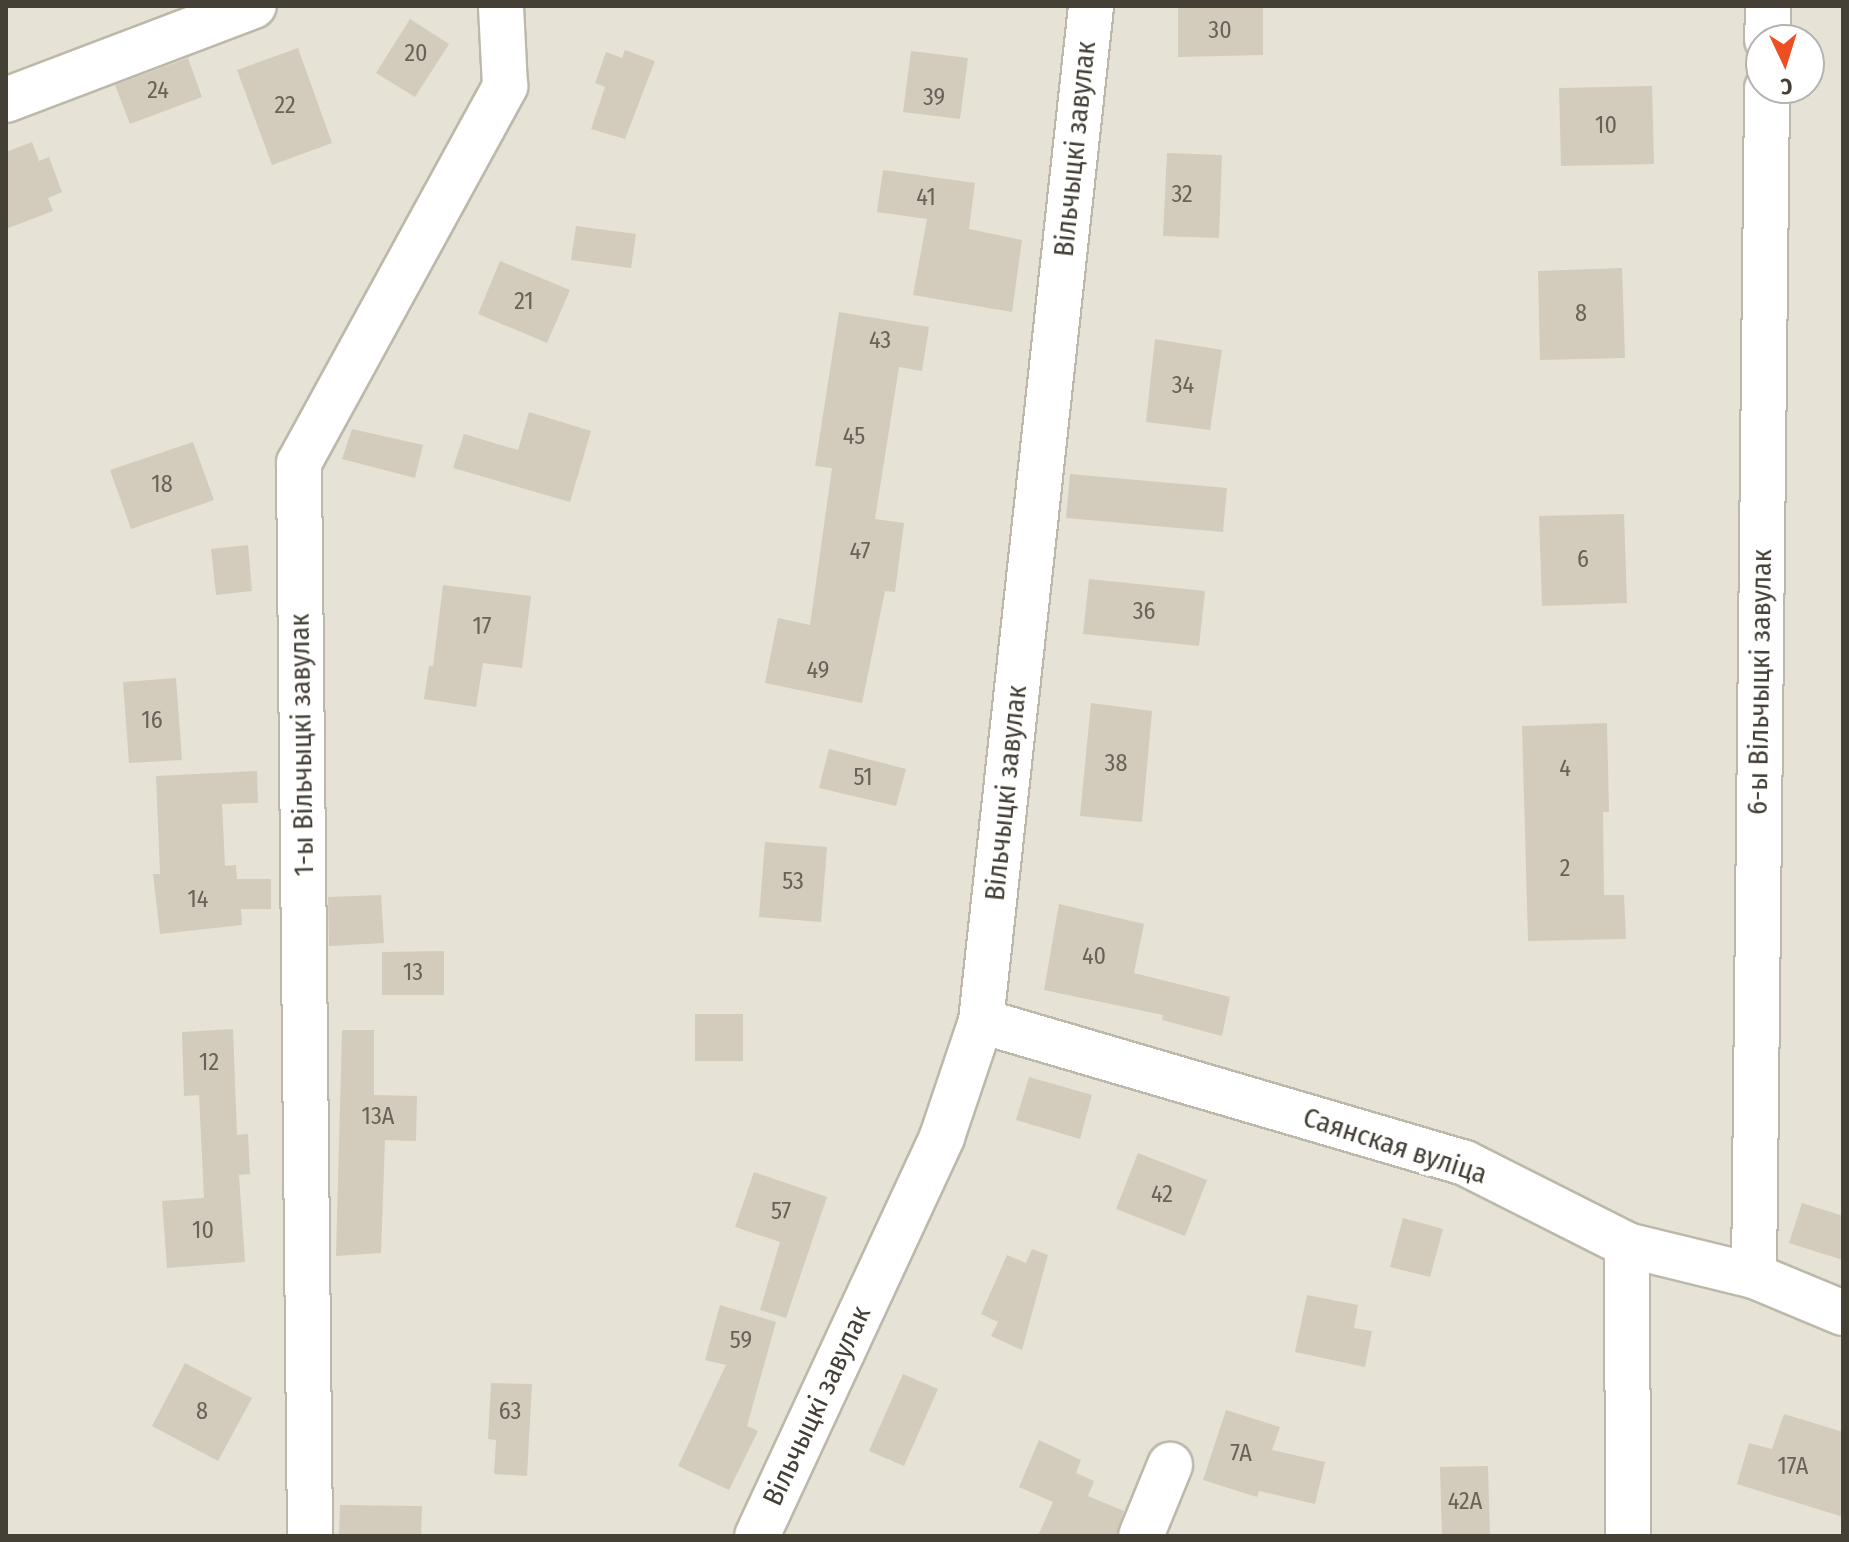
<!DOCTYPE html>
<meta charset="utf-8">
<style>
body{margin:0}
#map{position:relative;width:1849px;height:1542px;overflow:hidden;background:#f2f0e7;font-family:"Fira Sans Condensed",sans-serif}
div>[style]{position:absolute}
.residential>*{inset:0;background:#e6e2d5}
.building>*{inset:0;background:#d3ccbd}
.roads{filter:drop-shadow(2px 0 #bdb8aa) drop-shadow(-2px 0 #bdb8aa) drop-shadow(0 2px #bdb8aa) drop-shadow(0 -2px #bdb8aa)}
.street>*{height:44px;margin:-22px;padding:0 22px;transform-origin:22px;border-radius:22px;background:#fff}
span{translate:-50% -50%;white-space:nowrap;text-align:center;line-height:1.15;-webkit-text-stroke:8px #fff;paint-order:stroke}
.number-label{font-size:24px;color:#686358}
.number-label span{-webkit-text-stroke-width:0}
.street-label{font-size:28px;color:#454036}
.frame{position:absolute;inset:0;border:8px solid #454036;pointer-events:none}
.north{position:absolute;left:1745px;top:24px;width:80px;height:80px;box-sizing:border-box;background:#fff;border:2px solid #b5b3af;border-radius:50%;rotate:176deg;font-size:22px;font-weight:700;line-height:32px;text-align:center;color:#454036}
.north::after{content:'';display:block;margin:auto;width:28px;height:36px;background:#ee4f22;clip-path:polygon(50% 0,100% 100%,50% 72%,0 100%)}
</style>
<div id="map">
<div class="residential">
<i style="clip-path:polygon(evenodd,6px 6px,1843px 6px,1843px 1536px,6px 1536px,6px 6px,1761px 40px,1809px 40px,1809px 88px,1761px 88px,1761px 40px)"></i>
</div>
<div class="building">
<i style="clip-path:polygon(1178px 6px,1263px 6px,1263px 55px,1178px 57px)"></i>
<i style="clip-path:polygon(410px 19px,449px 44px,415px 97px,376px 73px)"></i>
<i style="clip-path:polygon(298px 48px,332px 143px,272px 165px,237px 70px)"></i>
<i style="clip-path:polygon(625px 50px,655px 61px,625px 139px,591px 129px,605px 87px,595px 83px,606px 52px,622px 58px)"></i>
<i style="clip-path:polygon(911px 51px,968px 58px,960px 119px,903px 112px)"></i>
<i style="clip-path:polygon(188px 58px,202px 97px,130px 124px,115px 85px)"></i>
<i style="clip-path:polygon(1652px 86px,1654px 164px,1561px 166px,1559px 88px)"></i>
<i style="clip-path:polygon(32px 142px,39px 161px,49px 157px,62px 192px,48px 198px,53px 211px,6px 229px,6px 152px)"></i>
<i style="clip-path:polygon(1167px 153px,1222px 155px,1219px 238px,1163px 236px)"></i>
<i style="clip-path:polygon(883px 170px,975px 183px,969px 229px,1022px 240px,1012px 312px,913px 295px,927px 219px,877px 212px)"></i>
<i style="clip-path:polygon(576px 226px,636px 234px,631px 268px,571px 260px)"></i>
<i style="clip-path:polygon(500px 261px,570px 290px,547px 343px,478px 314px)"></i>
<i style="clip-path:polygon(1622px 268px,1625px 358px,1540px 360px,1538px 271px)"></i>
<i style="clip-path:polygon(839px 312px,929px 327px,922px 371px,899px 367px,875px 519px,904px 523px,895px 592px,885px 591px,862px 703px,765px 683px,778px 618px,810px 625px,832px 468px,815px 466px)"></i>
<i style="clip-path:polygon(1155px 339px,1222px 350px,1210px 430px,1146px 422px)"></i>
<i style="clip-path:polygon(529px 412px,591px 431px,570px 502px,453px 468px,464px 434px,518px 450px)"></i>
<i style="clip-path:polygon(352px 429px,423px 445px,415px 478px,342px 459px)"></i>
<i style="clip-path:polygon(193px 442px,214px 500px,131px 529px,110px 470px)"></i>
<i style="clip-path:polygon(1070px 474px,1227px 488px,1223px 532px,1066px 518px)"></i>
<i style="clip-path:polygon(1624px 514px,1627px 603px,1542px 606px,1539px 516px)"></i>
<i style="clip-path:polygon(248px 545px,252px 591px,216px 595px,211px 549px)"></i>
<i style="clip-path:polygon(1089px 579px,1205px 591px,1199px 646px,1083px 634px)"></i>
<i style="clip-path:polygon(443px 585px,531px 596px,522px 668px,483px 663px,476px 707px,424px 699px,429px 666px,433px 666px)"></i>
<i style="clip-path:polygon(176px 678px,182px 760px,129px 763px,123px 682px)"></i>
<i style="clip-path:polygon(1091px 703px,1152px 711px,1142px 822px,1080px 816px)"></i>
<i style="clip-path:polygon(1607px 723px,1609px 812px,1603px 812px,1604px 895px,1624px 895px,1626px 939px,1528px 941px,1522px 726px)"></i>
<i style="clip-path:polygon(829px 749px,906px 769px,896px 806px,819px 788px)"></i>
<i style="clip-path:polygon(257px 771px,258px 803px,222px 804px,225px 866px,236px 865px,237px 879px,271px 879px,271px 909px,241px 909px,242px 925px,160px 934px,153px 874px,160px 874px,156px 776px)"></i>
<i style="clip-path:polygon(765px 842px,827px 847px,821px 922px,759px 917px)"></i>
<i style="clip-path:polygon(381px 895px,384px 943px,329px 946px,328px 897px)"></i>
<i style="clip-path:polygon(1059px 904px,1144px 924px,1134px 973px,1230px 997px,1222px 1036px,1162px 1020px,1163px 1015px,1044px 990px)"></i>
<i style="clip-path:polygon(444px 951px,444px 995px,382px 995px,382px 952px)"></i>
<i style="clip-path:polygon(695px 1014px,743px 1014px,743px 1061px,695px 1061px)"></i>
<i style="clip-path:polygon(233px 1029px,237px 1135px,248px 1134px,250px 1174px,239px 1175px,245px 1262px,167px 1268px,162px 1201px,204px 1198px,199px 1095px,184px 1096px,182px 1032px)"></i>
<i style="clip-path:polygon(342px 1030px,374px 1030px,374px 1095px,417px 1096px,416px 1141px,385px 1140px,381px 1253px,336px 1256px)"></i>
<i style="clip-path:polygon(1029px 1077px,1092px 1095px,1080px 1139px,1016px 1120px)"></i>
<i style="clip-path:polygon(1138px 1153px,1207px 1180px,1185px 1236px,1116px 1209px)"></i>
<i style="clip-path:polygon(754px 1172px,827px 1197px,786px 1318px,760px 1310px,780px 1242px,735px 1227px)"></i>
<i style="clip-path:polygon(1802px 1203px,1843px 1216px,1843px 1260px,1789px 1243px)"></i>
<i style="clip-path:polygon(1403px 1218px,1443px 1229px,1430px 1277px,1390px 1267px)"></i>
<i style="clip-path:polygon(1032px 1249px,1048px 1255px,1022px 1350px,991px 1336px,998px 1322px,981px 1314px,1007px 1255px,1026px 1263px)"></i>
<i style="clip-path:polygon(1307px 1295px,1358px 1305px,1354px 1328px,1372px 1331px,1365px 1367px,1295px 1352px)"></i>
<i style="clip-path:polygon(720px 1305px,776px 1322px,747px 1426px,758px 1431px,729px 1490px,678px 1466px,726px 1365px,705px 1360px)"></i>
<i style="clip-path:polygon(185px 1363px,252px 1398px,218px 1461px,152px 1426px)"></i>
<i style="clip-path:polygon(903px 1374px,938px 1389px,904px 1466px,869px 1451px)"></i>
<i style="clip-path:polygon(491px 1383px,532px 1384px,527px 1476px,494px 1474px,496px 1440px,488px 1439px)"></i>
<i style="clip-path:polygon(1226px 1410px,1280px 1427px,1272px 1450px,1325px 1462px,1315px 1504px,1259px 1491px,1257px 1497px,1203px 1480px)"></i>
<i style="clip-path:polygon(1784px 1414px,1843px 1432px,1843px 1517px,1737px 1484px,1749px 1443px,1772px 1449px)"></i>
<i style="clip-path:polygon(1039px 1440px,1081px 1460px,1076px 1473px,1094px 1481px,1088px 1496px,1124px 1511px,1117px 1536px,1038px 1536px,1053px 1502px,1019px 1487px)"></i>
<i style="clip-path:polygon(1488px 1466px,1490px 1536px,1442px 1536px,1440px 1467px)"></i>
<i style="clip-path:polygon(340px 1505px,422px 1506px,421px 1536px,339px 1536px)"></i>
</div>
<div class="roads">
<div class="street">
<i style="left:1767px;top:40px;width:34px;rotate:-88deg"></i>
<i style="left:6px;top:100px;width:265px;rotate:-20.8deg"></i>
<i style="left:981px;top:1021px;width:504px;rotate:16.35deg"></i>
<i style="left:1465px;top:1163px;width:182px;rotate:26.8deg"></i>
<i style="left:1627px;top:1245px;width:131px;rotate:13.7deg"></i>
<i style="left:1754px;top:1276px;width:96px;rotate:22.6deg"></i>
<i style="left:1627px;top:1245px;width:291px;rotate:89.8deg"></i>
<i style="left:1754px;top:1276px;width:1188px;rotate:-89.37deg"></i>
<i style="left:310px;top:1536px;width:1073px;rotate:-90.59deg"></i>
<i style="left:299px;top:463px;width:430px;rotate:-61.3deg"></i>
<i style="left:505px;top:86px;width:80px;rotate:-92.9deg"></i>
<i style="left:757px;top:1536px;width:440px;rotate:-65.1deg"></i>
<i style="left:942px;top:1137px;width:122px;rotate:-71.4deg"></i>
<i style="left:981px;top:1021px;width:1021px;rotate:-83.81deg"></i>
<i style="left:1141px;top:1536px;width:77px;rotate:-67.8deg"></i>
</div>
</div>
<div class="number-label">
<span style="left:1220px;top:31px">30</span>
<span style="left:416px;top:54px">20</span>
<span style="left:158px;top:91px">24</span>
<span style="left:934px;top:98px">39</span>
<span style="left:285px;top:106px">22</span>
<span style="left:1606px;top:126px">10</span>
<span style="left:1182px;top:195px">32</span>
<span style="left:926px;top:198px">41</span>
<span style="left:524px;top:302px">21</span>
<span style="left:1581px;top:314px">8</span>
<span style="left:880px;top:341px">43</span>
<span style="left:1183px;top:386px">34</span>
<span style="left:854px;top:437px">45</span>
<span style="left:162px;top:485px">18</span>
<span style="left:860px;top:552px">47</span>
<span style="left:1583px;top:560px">6</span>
<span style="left:1144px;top:612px">36</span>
<span style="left:482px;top:627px">17</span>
<span style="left:818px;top:671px">49</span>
<span style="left:152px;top:721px">16</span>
<span style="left:1116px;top:764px">38</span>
<span style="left:1565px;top:769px">4</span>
<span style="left:863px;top:778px">51</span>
<span style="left:1565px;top:869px">2</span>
<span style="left:793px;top:882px">53</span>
<span style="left:198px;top:900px">14</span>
<span style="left:1094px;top:957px">40</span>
<span style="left:413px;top:973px">13</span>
<span style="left:209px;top:1063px">12</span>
<span style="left:378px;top:1117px">13А</span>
<span style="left:1162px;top:1195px">42</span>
<span style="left:781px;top:1212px">57</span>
<span style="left:203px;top:1231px">10</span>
<span style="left:741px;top:1341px">59</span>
<span style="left:202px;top:1412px">8</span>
<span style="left:510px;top:1412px">63</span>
<span style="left:1241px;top:1454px">7А</span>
<span style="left:1793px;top:1467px">17А</span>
<span style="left:1465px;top:1502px">42А</span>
</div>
<div class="street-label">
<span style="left:1075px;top:149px;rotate:-84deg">Вільчыцкі завулак</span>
<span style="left:1760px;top:682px;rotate:-89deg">6-ы Вільчыцкі завулак</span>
<span style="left:302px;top:745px;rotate:-91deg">1-ы Вільчыцкі завулак</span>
<span style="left:1006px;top:793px;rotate:-84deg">Вільчыцкі завулак</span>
<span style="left:1395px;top:1146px;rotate:18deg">Саянская вуліца</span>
<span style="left:817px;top:1406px;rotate:-65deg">Вільчыцкі завулак</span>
</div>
<div class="frame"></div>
<div class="north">С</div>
</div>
